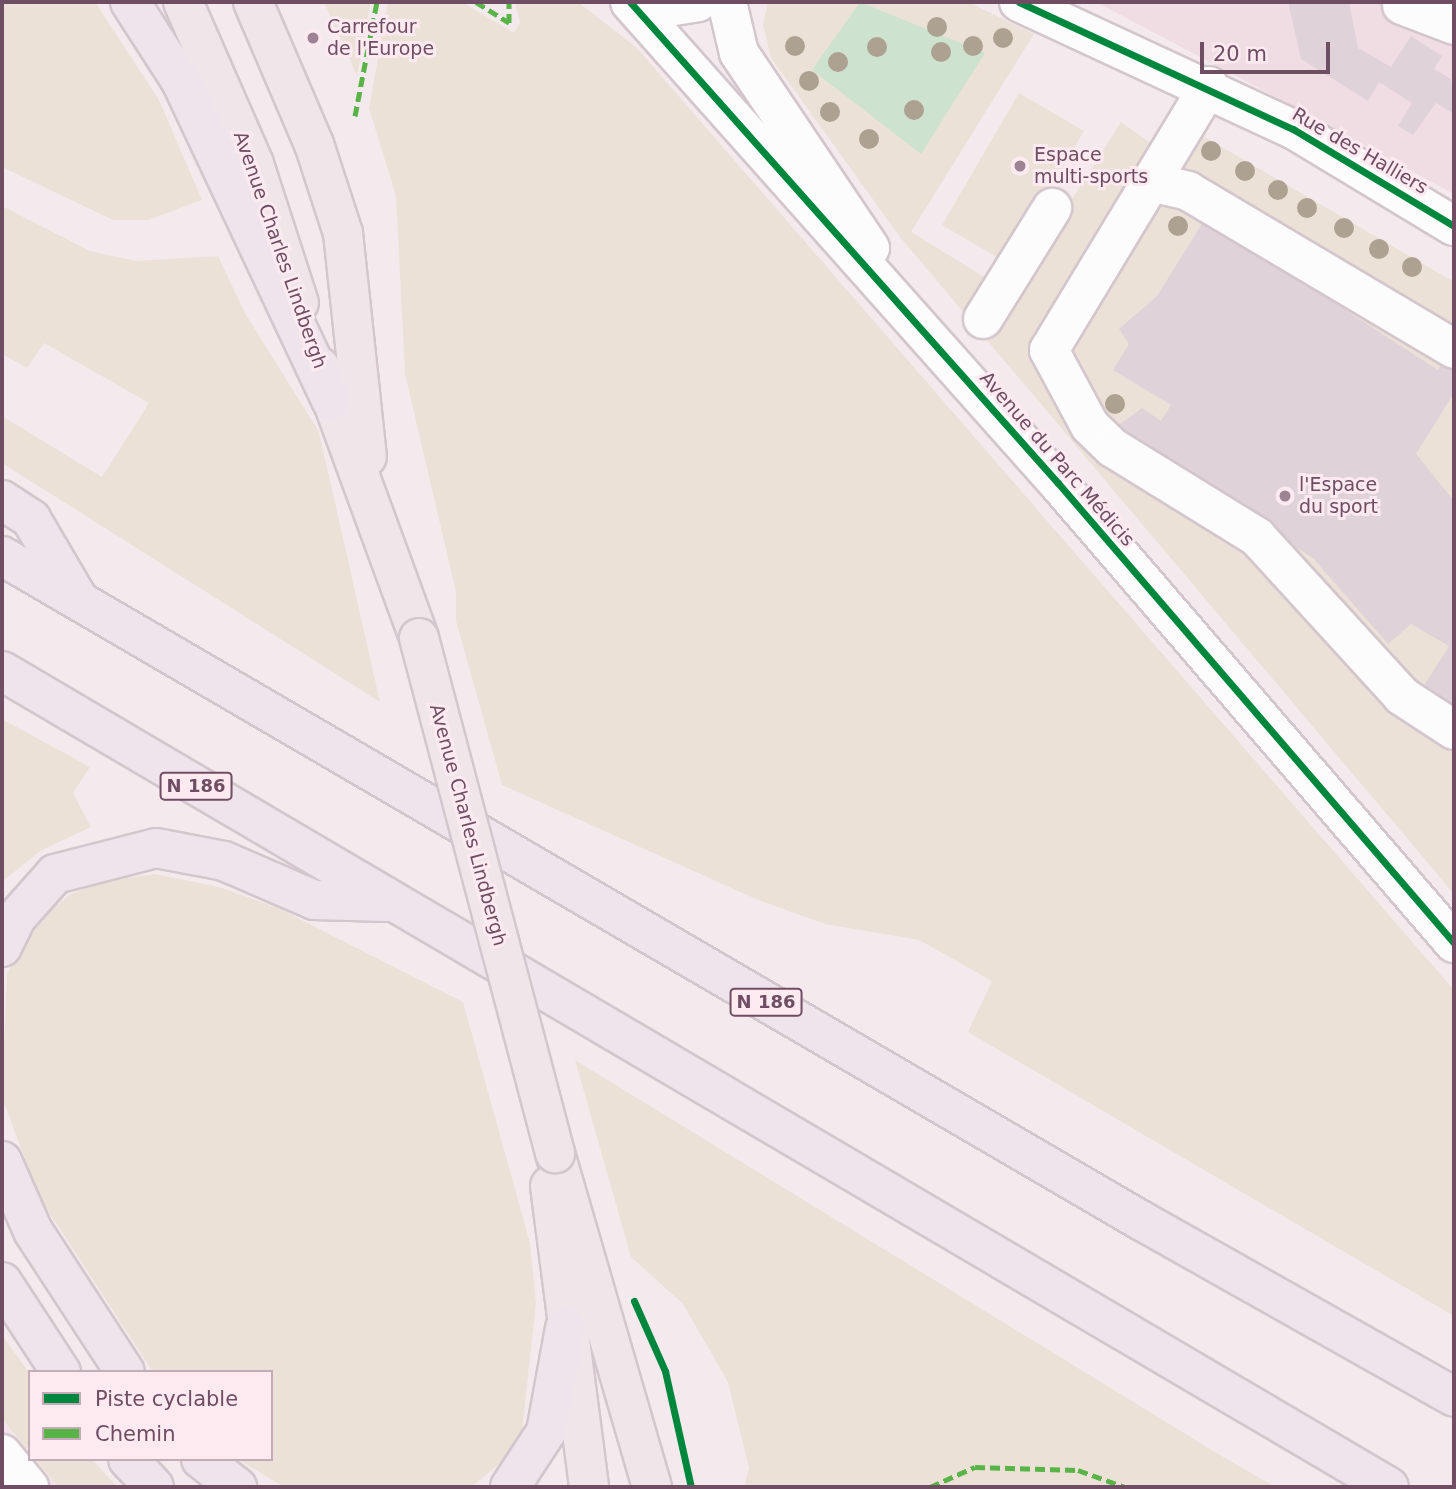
<!DOCTYPE html>
<meta charset="utf-8">
<style>
body{margin:0}
#map{position:relative;width:1456px;height:1489px;overflow:hidden;background:#f4eaed;font-family:"DejaVu Sans",sans-serif}
div>[style]{position:absolute}
.residential>*{inset:0;background:#f0dde4}
.commercial>*{inset:0;background:#f6e1ee}
.green>*{inset:0;background:#ece1d7}
.water>*{inset:0;background:#cde3cf}
.building>*{inset:0;background:#e0d2d9}
.roads{filter:drop-shadow(2px 0 #d3c6cc) drop-shadow(-2px 0 #d3c6cc) drop-shadow(0 2px #d3c6cc) drop-shadow(0 -2px #d3c6cc)}
.minor>*{height:38px;margin:-19px;padding:0 19px;transform-origin:19px;border-radius:19px;background:#fdfcfc}
.major>*{height:38px;margin:-19px;padding:0 19px;transform-origin:19px;border-radius:19px;background:#f0e6e9}
.highway>*{height:38px;margin:-19px;padding:0 19px;transform-origin:19px;border-radius:19px;background:#efe4eb}
.bridges{filter:drop-shadow(2px 0 #d3c7cd) drop-shadow(-2px 0 #d3c7cd) drop-shadow(0 2px #d3c7cd) drop-shadow(0 -2px #d3c7cd)}
.major-bridge>*{height:38px;margin:-19px;padding:0 19px;transform-origin:19px;border-radius:19px;background:#f0e6e9}
.quiet>*{height:5px;margin-top:-2.5px;transform-origin:0;background:repeating-linear-gradient(90deg,#59b448 0 10px,transparent 0 15px)}
.cycleway>*{height:7px;margin:-3.5px;padding:0 3.5px;transform-origin:3.5px;border-radius:3.5px;background:#00873e}
.trees>*{width:20px;height:20px;margin:-10px;border-radius:50%;background:#ada292}
.dots>*{width:19px;height:19px;translate:-50% -50%;box-sizing:border-box;border:4px solid #fdeaf1;border-radius:50%}
span{translate:-50% -50%;white-space:nowrap;text-align:center;line-height:1.15;-webkit-text-stroke:6px #fdeaf1;paint-order:stroke}
.shield-label span{padding:2px 5px;background:#fdeaf1;border:2px solid;border-radius:5px;-webkit-text-stroke-width:0}
.shield-label{font-size:18px;color:#6f4d62;font-weight:700}
.poi-label{font-size:19px;color:#6f4d62}
.left{translate:0 -50%;text-align:left}
.street-label{font-size:19px;color:#6f4d62}
.frame{position:absolute;inset:0;border:4px solid #6f4d62;pointer-events:none}
.legend{position:absolute;left:28px;top:1370px;width:245px;height:91px;box-sizing:border-box;background:#fdeaf1;border:2px solid #c4abb8;margin:0;padding:9px 12px;list-style:none;font-size:21px;color:#6f4d62}
.legend li{display:flex;align-items:center;gap:14px;height:35px}
.legend b{width:35px;border:2px solid #c4abb8}
.scale{position:absolute;left:1200px;top:42px;width:130px;height:32px;box-sizing:border-box;border:4px solid #6f4d62;border-top:0;padding-left:9px;font-size:21px;line-height:24px;white-space:nowrap;color:#6f4d62;-webkit-text-stroke:5px #fdeaf1;paint-order:stroke}
</style>
<div id="map">
<div class="residential">
<i style="clip-path:polygon(1096px 2px,1454px 2px,1454px 194px,1257px 87px)"></i>
</div>
<div class="commercial">
<i style="clip-path:polygon(2px 1419px,30px 1459px,59px 1487px,2px 1487px)"></i>
</div>
<div class="green">
<i style="clip-path:polygon(2px 2px,95px 2px,159px 100px,202px 200px,148px 220px,113px 220px,2px 167px)"></i>
<i style="clip-path:polygon(324px 2px,371px 2px,357px 76px)"></i>
<i style="clip-path:polygon(388px 2px,462px 2px,514px 33px,520px 22px,515px 2px,578px 2px,637px 48px,1454px 990px,1454px 1316px,968px 1032px,992px 981px,919px 940px,825px 924px,756px 899px,502px 785px,456px 621px,456px 592px,405px 374px,396px 196px,369px 108px)"></i>
<i style="clip-path:polygon(768px 2px,968px 2px,1034px 34px,911px 232px,1012px 294px,1121px 122px,1183px 166px,1203px 136px,1454px 282px,1454px 894px,900px 237px,771px 58px,763px 25px)"></i>
<i style="clip-path:polygon(1019px 93px,1084px 131px,1007px 263px,942px 225px)"></i>
<i style="clip-path:polygon(2px 206px,90px 251px,136px 261px,218px 256px,245px 313px,319px 432px,380px 702px,2px 463px,2px 416px,102px 477px,149px 403px,44px 343px,27px 368px,2px 354px)"></i>
<i style="clip-path:polygon(2px 719px,90px 767px,73px 793px,91px 827px,40px 851px,2px 882px)"></i>
<i style="clip-path:polygon(155px 874px,219px 887px,280px 909px,463px 1002px,530px 1243px,536px 1303px,522px 1431px,501px 1462px,473px 1486px,284px 1487px,238px 1459px,271px 1459px,271px 1372px,153px 1372px,39px 1197px,2px 1097px,7px 974px,31px 928px,69px 895px,104px 881px)"></i>
<i style="clip-path:polygon(575px 1060px,1215px 1452px,1275px 1487px,744px 1487px,749px 1468px,728px 1382px,683px 1304px,631px 1257px)"></i>
<i style="clip-path:polygon(2px 1335px,30px 1374px,30px 1453px,2px 1419px)"></i>
<i style="clip-path:polygon(35px 1459px,92px 1459px,117px 1487px,59px 1487px)"></i>
</div>
<div class="water">
<i style="clip-path:polygon(860px 2px,985px 53px,921px 154px,812px 70px)"></i>
</div>
<div class="building">
<i style="clip-path:polygon(1288px 2px,1349px 2px,1358px 48px,1391px 67px,1411px 36px,1442px 56px,1434px 69px,1451px 79px,1454px 114px,1436px 103px,1413px 135px,1398px 126px,1412px 103px,1379px 82px,1368px 101px,1301px 59px)"></i>
<i style="clip-path:polygon(1205px 219px,1438px 370px,1446px 357px,1454px 362px,1454px 393px,1416px 454px,1454px 501px,1454px 713px,1420px 692px,1449px 646px,1411px 624px,1388px 644px,1313px 558px,1110px 431px,1142px 408px,1161px 421px,1171px 405px,1113px 370px,1129px 344px,1119px 329px,1157px 296px)"></i>
</div>
<div class="roads">
<div class="minor">
<i style="left:630px;top:2px;width:644px;rotate:48.34deg"></i>
<i style="left:1058px;top:483px;width:607px;rotate:49.28deg"></i>
<i style="left:641px;top:2px;width:27px;rotate:10deg"></i>
<i style="left:668px;top:7px;width:30px;rotate:-9deg"></i>
<i style="left:727px;top:2px;width:52px;rotate:76.8deg"></i>
<i style="left:739px;top:53px;width:235px;rotate:56.1deg"></i>
<i style="left:1019px;top:2px;width:302px;rotate:24.9deg"></i>
<i style="left:1293px;top:129px;width:188px;rotate:31.1deg"></i>
<i style="left:1402px;top:5px;width:56px;rotate:21deg"></i>
<i style="left:1209px;top:86px;width:309px;rotate:121.2deg"></i>
<i style="left:1049px;top:350px;width:86px;rotate:61.7deg"></i>
<i style="left:1090px;top:426px;width:32px;rotate:44deg"></i>
<i style="left:1113px;top:448px;width:169px;rotate:31.7deg"></i>
<i style="left:1257px;top:537px;width:215px;rotate:47.6deg"></i>
<i style="left:1402px;top:696px;width:62px;rotate:33.2deg"></i>
<i style="left:1150px;top:182px;width:39px;rotate:13deg"></i>
<i style="left:1188px;top:191px;width:309px;rotate:30.7deg"></i>
<i style="left:983px;top:319px;width:131px;rotate:-58.1deg"></i>
<i style="left:2px;top:1454px;width:43px;rotate:50.7deg"></i>
</div>
<div class="major">
<i style="left:183px;top:2px;width:177px;rotate:66.3deg"></i>
<i style="left:254px;top:164px;width:146px;rotate:72.1deg"></i>
<i style="left:253px;top:2px;width:155px;rotate:66.8deg"></i>
<i style="left:314px;top:144px;width:94px;rotate:72deg"></i>
<i style="left:343px;top:233px;width:225px;rotate:83.9deg"></i>
<i style="left:320px;top:367px;width:289px;rotate:69.9deg"></i>
<i style="left:555px;top:1153px;width:348px;rotate:73.8deg"></i>
<i style="left:550px;top:1186px;width:304px;rotate:82.6deg"></i>
</div>
<div class="highway">
<i style="left:130px;top:2px;width:94px;rotate:57.2deg"></i>
<i style="left:181px;top:81px;width:353px;rotate:64.8deg"></i>
<i style="left:2px;top:500px;width:35px;rotate:33deg"></i>
<i style="left:31px;top:519px;width:91px;rotate:59.5deg"></i>
<i style="left:2px;top:556px;width:1320px;rotate:30.26deg"></i>
<i style="left:1142px;top:1221px;width:358px;rotate:29.4deg"></i>
<i style="left:2px;top:671px;width:1609px;rotate:30.47deg"></i>
<i style="left:2px;top:947px;width:32px;rotate:-64deg"></i>
<i style="left:16px;top:918px;width:59px;rotate:-48.4deg"></i>
<i style="left:55px;top:874px;width:104px;rotate:-14.4deg"></i>
<i style="left:156px;top:848px;width:69px;rotate:10.8deg"></i>
<i style="left:224px;top:861px;width:98px;rotate:23.4deg"></i>
<i style="left:314px;top:900px;width:72px;rotate:1.6deg"></i>
<i style="left:2px;top:1161px;width:77px;rotate:66.1deg"></i>
<i style="left:33px;top:1231px;width:168px;rotate:56.9deg"></i>
<i style="left:2px;top:1282px;width:108px;rotate:56.8deg"></i>
<i style="left:128px;top:1459px;width:38px;rotate:47deg"></i>
<i style="left:201px;top:1459px;width:46px;rotate:37.9deg"></i>
<i style="left:510px;top:1487px;width:66px;rotate:-56.8deg"></i>
<i style="left:546px;top:1432px;width:106px;rotate:-79.6deg"></i>
</div>
</div>
<div class="bridges">
<div class="major-bridge">
<i style="left:419px;top:638px;width:533px;rotate:75.21deg"></i>
</div>
</div>
<div class="quiet">
<i style="left:476px;top:2px;width:39px;rotate:32deg"></i>
<i style="left:509px;top:23px;width:21px;rotate:-90deg"></i>
<i style="left:355px;top:116px;width:116px;rotate:-79.1deg"></i>
<i style="left:930px;top:1487px;width:49px;rotate:-24deg"></i>
<i style="left:975px;top:1467px;width:103px;rotate:1.7deg"></i>
<i style="left:1078px;top:1470px;width:50px;rotate:19.9deg"></i>
</div>
<div class="cycleway">
<i style="left:630px;top:2px;width:644px;rotate:48.34deg"></i>
<i style="left:1058px;top:483px;width:607px;rotate:49.28deg"></i>
<i style="left:1019px;top:2px;width:302px;rotate:24.9deg"></i>
<i style="left:1293px;top:129px;width:188px;rotate:31.1deg"></i>
<i style="left:634px;top:1301px;width:77px;rotate:66.1deg"></i>
<i style="left:665px;top:1371px;width:119px;rotate:77.4deg"></i>
</div>
<div class="trees">
<i style="left:937px;top:27px"></i>
<i style="left:1003px;top:38px"></i>
<i style="left:795px;top:46px"></i>
<i style="left:973px;top:46px"></i>
<i style="left:877px;top:47px"></i>
<i style="left:941px;top:52px"></i>
<i style="left:838px;top:62px"></i>
<i style="left:809px;top:81px"></i>
<i style="left:914px;top:110px"></i>
<i style="left:830px;top:112px"></i>
<i style="left:869px;top:139px"></i>
<i style="left:1211px;top:151px"></i>
<i style="left:1245px;top:171px"></i>
<i style="left:1278px;top:190px"></i>
<i style="left:1307px;top:208px"></i>
<i style="left:1178px;top:226px"></i>
<i style="left:1344px;top:228px"></i>
<i style="left:1379px;top:249px"></i>
<i style="left:1412px;top:267px"></i>
<i style="left:1115px;top:404px"></i>
</div>
<div class="dots">
<i style="left:313px;top:38px;background:#9e8493"></i>
<i style="left:1020px;top:166px;background:#9e8493"></i>
<i style="left:1285px;top:496px;background:#9e8493"></i>
</div>
<div class="shield-label">
<span style="left:196px;top:786px">N 186</span>
<span style="left:766px;top:1002px">N 186</span>
</div>
<div class="poi-label">
<span class="left" style="left:327px;top:38px">Carrefour<br>de l'Europe</span>
<span class="left" style="left:1034px;top:166px">Espace<br>multi-sports</span>
<span class="left" style="left:1299px;top:496px">l'Espace<br>du sport</span>
</div>
<div class="street-label">
<span style="left:1360px;top:151px;rotate:30deg">Rue des Halliers</span>
<span style="left:280px;top:250px;rotate:71deg">Avenue Charles Lindbergh</span>
<span style="left:1057px;top:459px;rotate:49deg">Avenue du Parc Médicis</span>
<span style="left:468px;top:825px;rotate:75deg">Avenue Charles Lindbergh</span>
</div>
<div class="frame"></div>
<ul class="legend">
<li><b style="height:9px;background:#00873e"></b>Piste cyclable</li>
<li><b style="height:9px;background:#59b448"></b>Chemin</li>
</ul>
<div class="scale">20 m</div>
</div>
